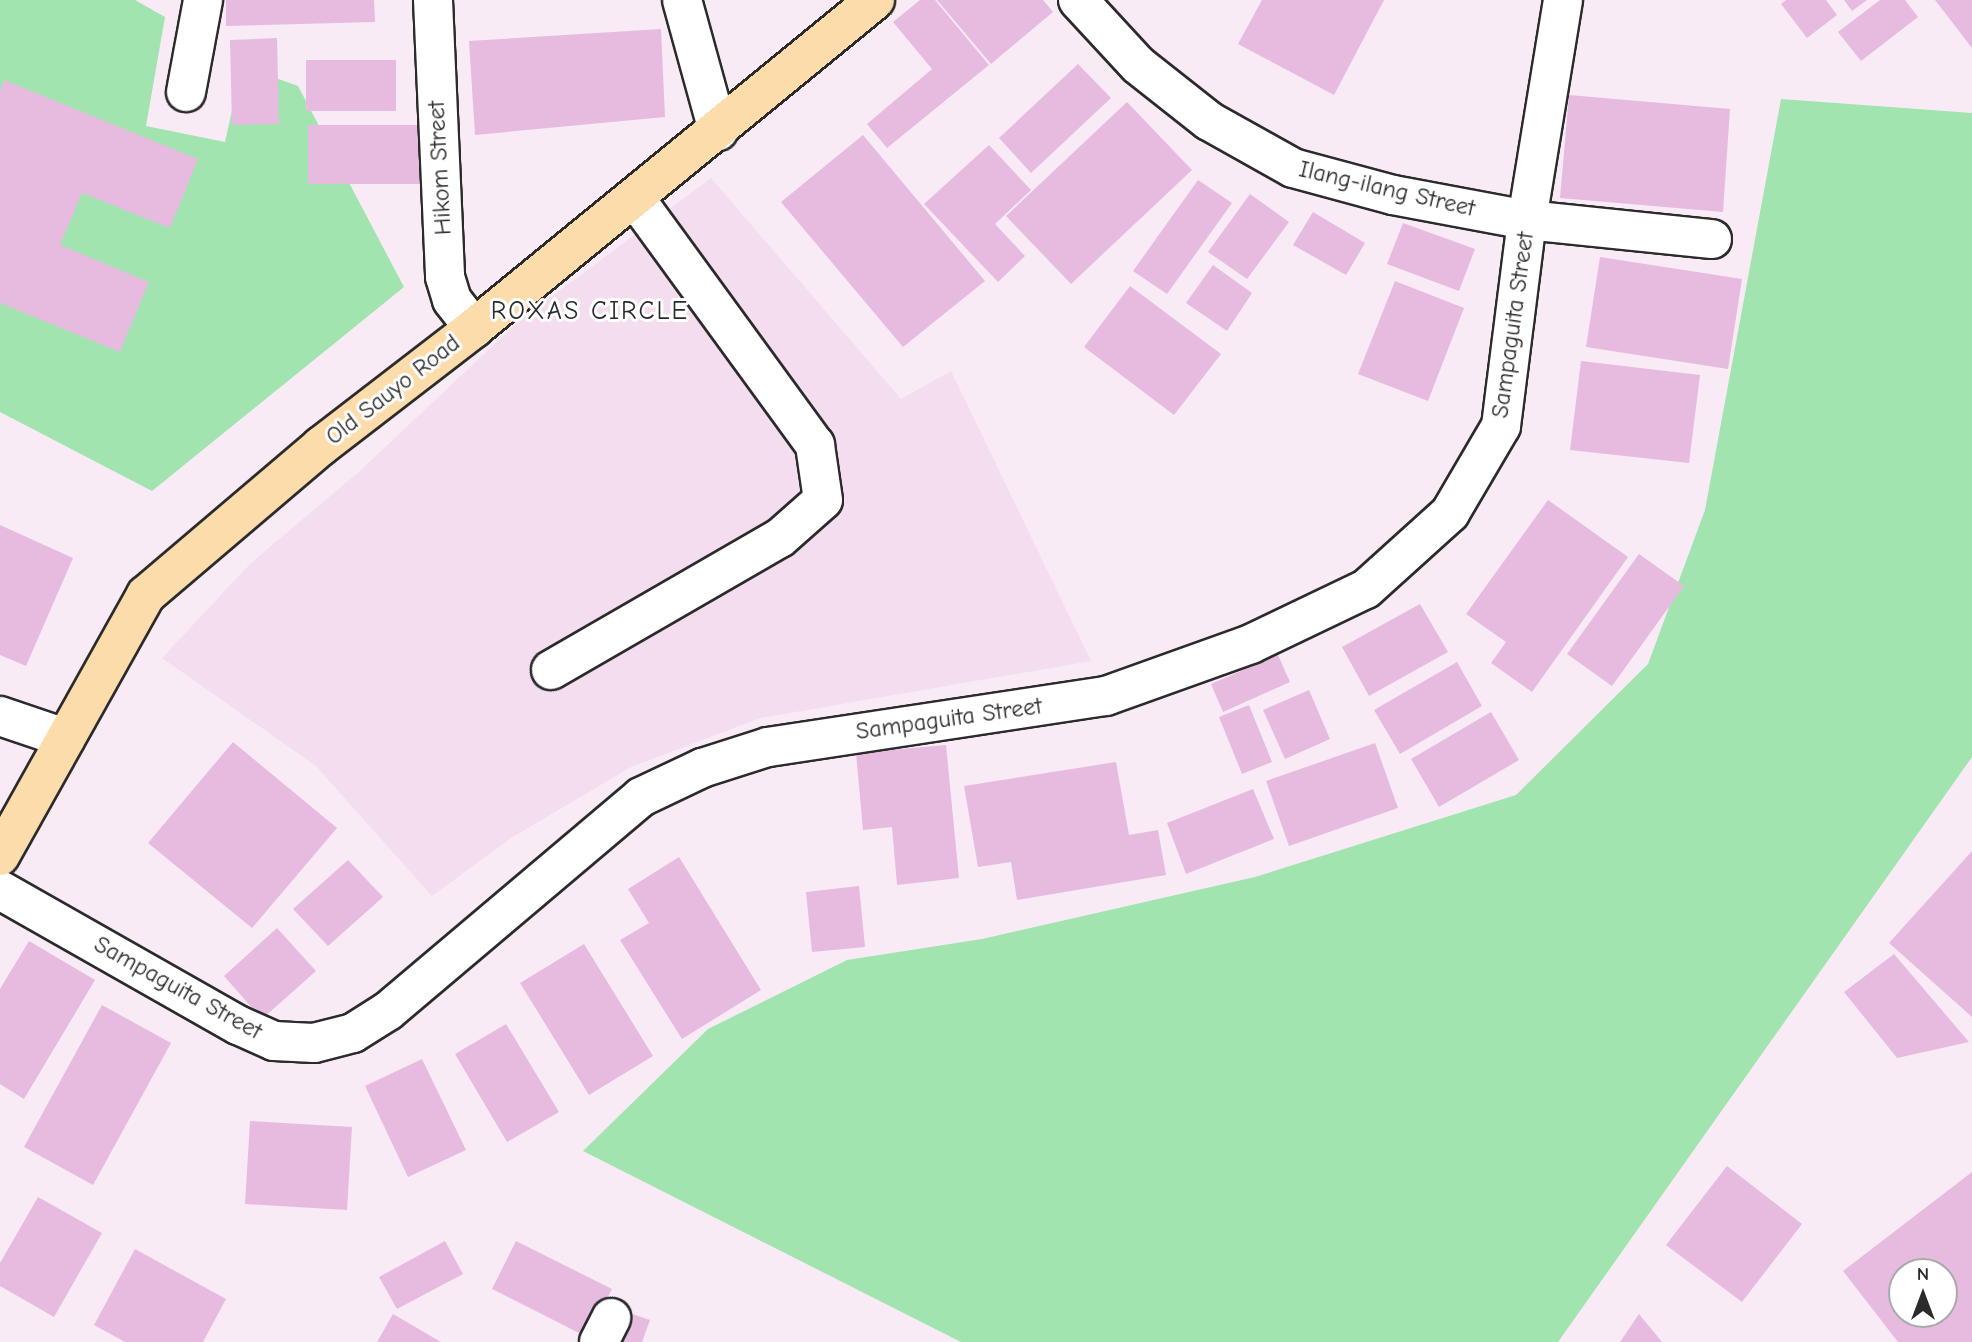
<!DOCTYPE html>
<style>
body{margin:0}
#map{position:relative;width:1972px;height:1342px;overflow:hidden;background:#f8ebf5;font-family:"Comic Neue",sans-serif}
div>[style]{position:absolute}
.built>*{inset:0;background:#f3ddee}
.green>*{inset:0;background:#a1e4af}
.building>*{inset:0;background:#e7bbdf}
.roads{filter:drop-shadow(2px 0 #2b2b2b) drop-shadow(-2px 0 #2b2b2b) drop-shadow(0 2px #2b2b2b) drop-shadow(0 -2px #2b2b2b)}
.minor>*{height:38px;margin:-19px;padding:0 19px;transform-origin:19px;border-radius:19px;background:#fff}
.major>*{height:38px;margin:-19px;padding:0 19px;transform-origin:19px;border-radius:19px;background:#fddcac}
span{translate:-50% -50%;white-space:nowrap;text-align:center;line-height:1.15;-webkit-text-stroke:6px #fff;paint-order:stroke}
.street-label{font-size:24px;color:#2b2b2b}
.neighbourhood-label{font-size:26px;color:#2b2b2b;letter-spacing:2px}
.north{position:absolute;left:1888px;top:1258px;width:70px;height:70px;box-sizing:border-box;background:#fff;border:2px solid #aaa;border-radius:50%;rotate:0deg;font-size:19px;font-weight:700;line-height:28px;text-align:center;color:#2b2b2b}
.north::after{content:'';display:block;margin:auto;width:24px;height:32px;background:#2b2b2b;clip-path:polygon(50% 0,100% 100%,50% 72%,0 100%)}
</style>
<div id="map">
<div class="built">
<i style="clip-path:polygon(711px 178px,901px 399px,951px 371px,1091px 661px,760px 718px,631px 767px,511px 838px,432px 896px,316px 766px,162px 658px,250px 564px,361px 470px,518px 322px)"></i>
</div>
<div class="green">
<i style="clip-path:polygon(0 0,135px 0,165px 17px,146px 126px,225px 142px,242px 66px,298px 86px,404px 287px,152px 491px,0 412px)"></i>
<i style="clip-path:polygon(1781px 99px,1972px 113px,1972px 757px,1558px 1342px,961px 1342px,583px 1151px,708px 1029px,847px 960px,982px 939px,1255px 877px,1516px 795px,1648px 664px,1705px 510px)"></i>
</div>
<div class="building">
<i style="clip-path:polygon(226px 0,374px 0,375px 22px,226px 26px)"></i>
<i style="clip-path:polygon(920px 0,935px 0,989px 65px,887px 148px,867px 124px,932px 69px,893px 22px)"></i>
<i style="clip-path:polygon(937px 0,1043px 0,1053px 12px,991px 64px)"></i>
<i style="clip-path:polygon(1262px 0,1384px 0,1334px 95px,1238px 44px)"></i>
<i style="clip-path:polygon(1786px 0,1826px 0,1837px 15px,1807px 38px,1781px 4px)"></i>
<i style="clip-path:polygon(1844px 0,1867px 0,1852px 11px)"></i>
<i style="clip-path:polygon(1880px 0,1905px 0,1918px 17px,1861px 61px,1838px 32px)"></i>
<i style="clip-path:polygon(1935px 0,1972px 0,1972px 48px)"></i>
<i style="clip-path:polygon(661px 29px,665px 117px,475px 135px,469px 41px)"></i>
<i style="clip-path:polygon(277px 38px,279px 124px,232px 125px,230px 40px)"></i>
<i style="clip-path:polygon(306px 60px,396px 60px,396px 111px,306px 111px)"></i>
<i style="clip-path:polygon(1078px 64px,1111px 98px,1031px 173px,999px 138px)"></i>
<i style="clip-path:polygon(4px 80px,198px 159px,170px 228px,82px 193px,60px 245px,149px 282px,120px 352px,0 303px,0 91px)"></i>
<i style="clip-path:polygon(1569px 95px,1730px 109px,1723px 212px,1560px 198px)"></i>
<i style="clip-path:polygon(1127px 102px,1192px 170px,1071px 284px,1006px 216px)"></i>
<i style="clip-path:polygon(308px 125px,422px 125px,422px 184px,308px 184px)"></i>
<i style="clip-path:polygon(863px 135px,985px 281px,903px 347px,781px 202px)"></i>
<i style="clip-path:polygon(989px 145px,1031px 190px,995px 224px,1025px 256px,998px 282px,924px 204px)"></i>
<i style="clip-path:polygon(1198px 180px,1232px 203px,1167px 294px,1133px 271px)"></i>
<i style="clip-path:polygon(1250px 194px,1289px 222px,1247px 279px,1208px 252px)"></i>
<i style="clip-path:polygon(1313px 212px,1365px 243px,1346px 275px,1293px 245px)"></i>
<i style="clip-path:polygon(1403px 223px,1475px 249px,1459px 291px,1387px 264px)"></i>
<i style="clip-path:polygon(1600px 257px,1742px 279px,1728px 369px,1586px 347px)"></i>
<i style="clip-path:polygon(1213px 265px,1252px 293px,1227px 331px,1186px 303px)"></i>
<i style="clip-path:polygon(1395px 281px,1464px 308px,1428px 401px,1358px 374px)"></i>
<i style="clip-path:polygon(1130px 286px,1221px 354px,1174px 415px,1084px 347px)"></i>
<i style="clip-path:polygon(1581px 361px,1700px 375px,1689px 463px,1570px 450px)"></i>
<i style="clip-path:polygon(1548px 500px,1628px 557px,1532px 692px,1491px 663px,1506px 642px,1466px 614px)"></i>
<i style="clip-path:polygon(0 525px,73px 558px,26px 666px,0 655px)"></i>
<i style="clip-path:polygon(1639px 554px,1684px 586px,1612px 686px,1567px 654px)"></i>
<i style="clip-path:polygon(1420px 604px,1448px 652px,1369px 696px,1342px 647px)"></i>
<i style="clip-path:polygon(1278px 655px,1290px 682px,1223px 712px,1211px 684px)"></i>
<i style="clip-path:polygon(1457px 662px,1482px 706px,1400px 754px,1374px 710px)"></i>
<i style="clip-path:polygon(1309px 690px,1330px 739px,1285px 759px,1263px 710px)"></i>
<i style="clip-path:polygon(1249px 705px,1272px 762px,1242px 774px,1219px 717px)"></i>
<i style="clip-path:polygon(1491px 712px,1519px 760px,1439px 807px,1411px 759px)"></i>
<i style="clip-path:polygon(233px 742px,337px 828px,252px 928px,148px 843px)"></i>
<i style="clip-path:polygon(1375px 743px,1398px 808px,1289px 846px,1266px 781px)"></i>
<i style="clip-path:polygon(946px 745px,959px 878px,897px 885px,892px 827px,863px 830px,856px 753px)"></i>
<i style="clip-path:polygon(1116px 762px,1129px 835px,1158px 830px,1166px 875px,1017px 900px,1011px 862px,978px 867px,964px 786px)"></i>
<i style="clip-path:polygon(1253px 789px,1274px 839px,1186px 874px,1167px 823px)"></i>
<i style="clip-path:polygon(1972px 851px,1972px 1017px,1889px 943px)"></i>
<i style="clip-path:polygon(679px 857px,761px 990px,682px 1039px,620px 940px,649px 923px,628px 889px)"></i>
<i style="clip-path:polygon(348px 860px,383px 897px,328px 946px,293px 909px)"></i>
<i style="clip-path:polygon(859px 886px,865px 947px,812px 952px,806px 892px)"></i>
<i style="clip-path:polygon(277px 928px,316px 971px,262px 1019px,224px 976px)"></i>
<i style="clip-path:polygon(29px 941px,95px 980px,24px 1099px,0 1084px,0 989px)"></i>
<i style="clip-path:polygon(584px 944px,653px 1056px,589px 1095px,520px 983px)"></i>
<i style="clip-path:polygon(1894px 954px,1969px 1042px,1897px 1058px,1844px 992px)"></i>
<i style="clip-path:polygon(102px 1005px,171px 1043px,93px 1185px,24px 1147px)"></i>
<i style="clip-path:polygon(506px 1024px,559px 1112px,507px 1142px,455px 1054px)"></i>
<i style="clip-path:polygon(422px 1059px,466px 1150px,408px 1177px,365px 1086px)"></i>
<i style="clip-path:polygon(250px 1121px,352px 1127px,347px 1210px,245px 1204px)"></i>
<i style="clip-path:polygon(1727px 1166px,1802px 1224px,1742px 1302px,1666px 1245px)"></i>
<i style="clip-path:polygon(evenodd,1972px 1172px,1972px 1342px,1898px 1342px,1843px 1271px,1972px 1172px,1902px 1272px,1944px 1272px,1944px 1314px,1902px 1314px,1902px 1272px)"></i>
<i style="clip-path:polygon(38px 1197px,102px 1233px,54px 1317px,0 1286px,0 1263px)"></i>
<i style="clip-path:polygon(445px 1241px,463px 1274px,397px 1309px,379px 1277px)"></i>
<i style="clip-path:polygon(516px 1241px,612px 1289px,587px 1337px,492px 1289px)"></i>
<i style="clip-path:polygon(135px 1249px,226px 1299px,203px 1342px,125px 1342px,94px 1325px)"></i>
<i style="clip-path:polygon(618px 1309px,650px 1320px,642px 1342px,606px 1342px)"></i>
<i style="clip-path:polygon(393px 1314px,441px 1342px,377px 1342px)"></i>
<i style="clip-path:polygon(1639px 1314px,1662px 1342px,1620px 1342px)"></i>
</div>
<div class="roads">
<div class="minor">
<i style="left:433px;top:0;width:277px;rotate:87.5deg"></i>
<i style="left:445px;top:277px;width:24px;rotate:73deg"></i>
<i style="left:452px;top:300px;width:36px;rotate:52deg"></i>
<i style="left:682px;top:0;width:136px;rotate:74.6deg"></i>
<i style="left:1078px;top:0;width:88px;rotate:47.3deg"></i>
<i style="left:1138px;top:65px;width:90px;rotate:38.3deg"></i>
<i style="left:1209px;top:121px;width:96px;rotate:29.2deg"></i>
<i style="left:1293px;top:168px;width:104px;rotate:15.1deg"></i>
<i style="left:1393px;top:195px;width:136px;rotate:10.6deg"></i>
<i style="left:1527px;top:220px;width:186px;rotate:5.9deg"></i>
<i style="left:186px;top:92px;width:94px;rotate:-79.5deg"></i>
<i style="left:551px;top:670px;width:264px;rotate:-30deg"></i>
<i style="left:780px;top:538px;width:57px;rotate:-41.5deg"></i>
<i style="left:823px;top:500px;width:56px;rotate:-98.3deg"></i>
<i style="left:815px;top:445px;width:306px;rotate:-126.1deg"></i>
<i style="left:0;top:716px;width:69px;rotate:18.7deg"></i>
<i style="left:0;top:890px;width:274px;rotate:29.6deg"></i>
<i style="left:238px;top:1025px;width:39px;rotate:24deg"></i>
<i style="left:274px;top:1041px;width:40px;rotate:2.9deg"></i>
<i style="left:314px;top:1043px;width:40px;rotate:-14.4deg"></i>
<i style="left:353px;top:1033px;width:41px;rotate:-32.2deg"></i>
<i style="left:388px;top:1011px;width:331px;rotate:-40.2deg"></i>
<i style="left:641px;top:797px;width:68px;rotate:-25.4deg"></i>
<i style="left:702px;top:768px;width:69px;rotate:-17.7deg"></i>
<i style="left:768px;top:747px;width:342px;rotate:-8.6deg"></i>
<i style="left:1106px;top:696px;width:154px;rotate:-19.7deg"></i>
<i style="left:1251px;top:644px;width:127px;rotate:-25.6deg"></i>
<i style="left:1366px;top:589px;width:113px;rotate:-42.1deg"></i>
<i style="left:1450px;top:513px;width:101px;rotate:-59.6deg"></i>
<i style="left:1501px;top:426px;width:208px;rotate:-82.8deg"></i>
<i style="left:1527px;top:220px;width:223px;rotate:-80.7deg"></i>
<i style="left:599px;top:1342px;width:27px;rotate:-63deg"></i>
</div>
<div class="major">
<i style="left:0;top:856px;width:299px;rotate:-60.8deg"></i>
<i style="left:146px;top:595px;width:230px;rotate:-40.4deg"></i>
<i style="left:321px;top:446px;width:193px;rotate:-37.6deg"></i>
<i style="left:474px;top:328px;width:518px;rotate:-39.28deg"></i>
</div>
</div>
<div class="street-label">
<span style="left:440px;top:168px;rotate:-93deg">Hikom Street</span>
<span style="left:1387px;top:189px;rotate:13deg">Ilang-ilang Street</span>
<span style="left:1513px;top:325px;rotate:-82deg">Sampaguita Street</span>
<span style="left:393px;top:390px;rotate:-38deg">Old Sauyo Road</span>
<span style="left:949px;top:719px;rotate:-8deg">Sampaguita Street</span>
<span style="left:178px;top:988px;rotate:29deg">Sampaguita Street</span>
</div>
<div class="neighbourhood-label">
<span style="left:590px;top:312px">ROXAS CIRCLE</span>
</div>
<div class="north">N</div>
</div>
